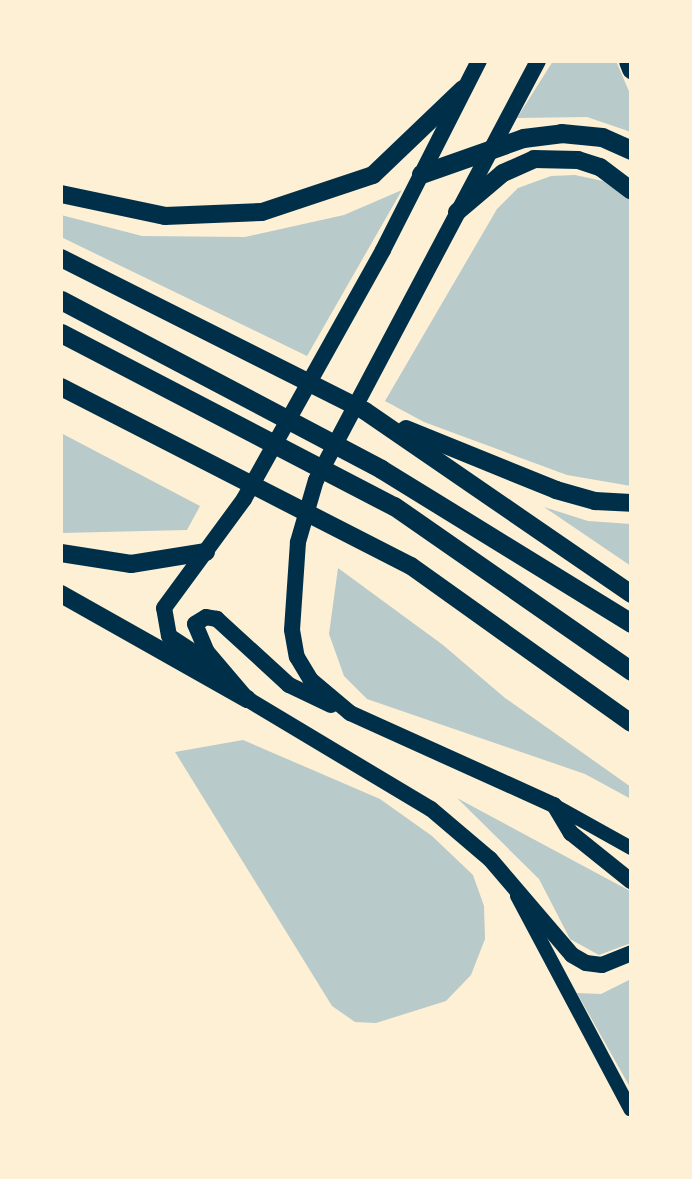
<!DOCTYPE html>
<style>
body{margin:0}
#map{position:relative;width:692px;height:1179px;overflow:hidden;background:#fdf0d5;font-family:"Archivo Narrow",sans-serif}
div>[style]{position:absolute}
.green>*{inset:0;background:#b9caca}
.secondary>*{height:14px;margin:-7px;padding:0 7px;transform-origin:7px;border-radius:7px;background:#003049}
.primary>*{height:16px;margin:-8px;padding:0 8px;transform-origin:8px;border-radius:8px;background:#003049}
.trunk>*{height:18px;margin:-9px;padding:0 9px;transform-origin:9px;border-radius:9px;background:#003049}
.motorway>*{height:19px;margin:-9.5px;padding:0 9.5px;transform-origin:9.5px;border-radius:9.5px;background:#003049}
span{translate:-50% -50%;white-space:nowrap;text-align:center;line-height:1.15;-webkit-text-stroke:7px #fdf0d5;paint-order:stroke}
.frame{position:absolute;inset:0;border:63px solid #fdf0d5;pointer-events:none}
</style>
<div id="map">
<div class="green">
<i style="clip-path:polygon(553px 61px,616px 61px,631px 96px,631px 132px,587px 117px,517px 118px)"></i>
<i style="clip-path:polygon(575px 175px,603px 181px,631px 199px,631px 486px,567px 475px,424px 422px,385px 401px,497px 209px,518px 188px,551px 176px)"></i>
<i style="clip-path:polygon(402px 190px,307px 356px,61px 237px,61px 215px,142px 236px,245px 237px,344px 215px)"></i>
<i style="clip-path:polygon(61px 433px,200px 506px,187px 530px,61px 533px)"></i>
<i style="clip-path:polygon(544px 507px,588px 521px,631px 524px,631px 566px)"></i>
<i style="clip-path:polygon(338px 568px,443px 645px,505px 698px,631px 787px,631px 799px,585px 774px,367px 699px,344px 676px,329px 634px)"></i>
<i style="clip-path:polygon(243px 740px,380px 799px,432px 836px,473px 875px,484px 906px,485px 939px,471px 975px,446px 1001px,376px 1023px,355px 1022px,332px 1006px,175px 752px)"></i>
<i style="clip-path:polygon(457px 798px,630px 891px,631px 943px,599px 955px,570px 939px,539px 879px)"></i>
<i style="clip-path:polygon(631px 979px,631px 1089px,577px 993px,601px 994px)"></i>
</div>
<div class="secondary">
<i style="left:554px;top:805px;width:88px;rotate:29.2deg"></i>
<i style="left:517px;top:896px;width:242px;rotate:62deg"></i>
</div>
<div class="primary">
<i style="left:538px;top:61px;width:474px;rotate:117.9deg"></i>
<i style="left:316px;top:480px;width:65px;rotate:106.2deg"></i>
<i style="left:298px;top:542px;width:88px;rotate:93.9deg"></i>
<i style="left:292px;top:630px;width:27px;rotate:80deg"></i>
<i style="left:297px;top:657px;width:27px;rotate:59deg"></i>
<i style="left:311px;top:680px;width:51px;rotate:40.2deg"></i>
<i style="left:350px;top:713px;width:224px;rotate:24.3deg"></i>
<i style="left:554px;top:805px;width:33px;rotate:59deg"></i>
<i style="left:571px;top:833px;width:77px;rotate:38.7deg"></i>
<i style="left:216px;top:667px;width:56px;rotate:-146.6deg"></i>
<i style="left:169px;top:636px;width:28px;rotate:-100deg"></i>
<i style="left:164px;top:608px;width:135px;rotate:-53.7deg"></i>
<i style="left:244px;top:499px;width:285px;rotate:-60.8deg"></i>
<i style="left:383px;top:250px;width:212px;rotate:-63.1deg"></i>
<i style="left:331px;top:705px;width:47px;rotate:-154.5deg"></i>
<i style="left:289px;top:685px;width:98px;rotate:-137.5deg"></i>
<i style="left:217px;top:619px;width:11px;rotate:-170deg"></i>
<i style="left:206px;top:617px;width:13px;rotate:148deg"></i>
<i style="left:195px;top:624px;width:30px;rotate:67deg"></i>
<i style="left:207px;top:652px;width:62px;rotate:49.6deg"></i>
<i style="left:247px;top:699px;width:214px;rotate:30.9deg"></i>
<i style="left:431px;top:809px;width:77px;rotate:40.3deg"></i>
<i style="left:490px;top:859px;width:126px;rotate:49.5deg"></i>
<i style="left:572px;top:955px;width:16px;rotate:30deg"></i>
<i style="left:586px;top:963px;width:16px;rotate:7deg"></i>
<i style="left:602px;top:965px;width:31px;rotate:-22deg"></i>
</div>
<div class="trunk">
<i style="left:61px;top:194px;width:106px;rotate:11.9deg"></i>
<i style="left:165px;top:216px;width:97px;rotate:-2.4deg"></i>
<i style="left:262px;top:212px;width:117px;rotate:-18.4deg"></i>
<i style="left:373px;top:175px;width:124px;rotate:-43.7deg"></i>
<i style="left:457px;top:212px;width:60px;rotate:-40.3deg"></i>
<i style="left:503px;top:173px;width:34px;rotate:-24deg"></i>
<i style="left:534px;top:159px;width:44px;rotate:1.3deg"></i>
<i style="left:578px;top:160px;width:23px;rotate:18deg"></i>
<i style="left:600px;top:167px;width:39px;rotate:37deg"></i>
<i style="left:61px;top:258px;width:340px;rotate:26.7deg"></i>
<i style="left:365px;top:411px;width:323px;rotate:34.5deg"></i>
<i style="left:61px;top:387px;width:393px;rotate:27.1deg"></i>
<i style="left:411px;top:566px;width:270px;rotate:35.5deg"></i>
<i style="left:406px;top:429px;width:162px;rotate:22.1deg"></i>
<i style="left:556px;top:490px;width:41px;rotate:15.8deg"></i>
<i style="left:595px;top:501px;width:36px;rotate:3deg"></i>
<i style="left:61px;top:553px;width:71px;rotate:8.9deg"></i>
<i style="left:131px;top:564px;width:76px;rotate:-9.1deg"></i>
<i style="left:61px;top:594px;width:214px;rotate:29.4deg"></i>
</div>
<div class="motorway">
<i style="left:628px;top:61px;width:9px;rotate:69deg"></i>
<i style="left:421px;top:174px;width:108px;rotate:-19.4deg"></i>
<i style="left:523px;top:138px;width:38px;rotate:-7deg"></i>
<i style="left:561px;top:133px;width:41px;rotate:5.6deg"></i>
<i style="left:602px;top:137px;width:32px;rotate:24deg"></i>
<i style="left:61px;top:300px;width:362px;rotate:27.8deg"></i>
<i style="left:381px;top:469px;width:294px;rotate:31.6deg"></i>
<i style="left:61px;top:333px;width:375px;rotate:27.5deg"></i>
<i style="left:394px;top:506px;width:289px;rotate:34.8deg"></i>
</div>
<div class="frame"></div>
</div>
